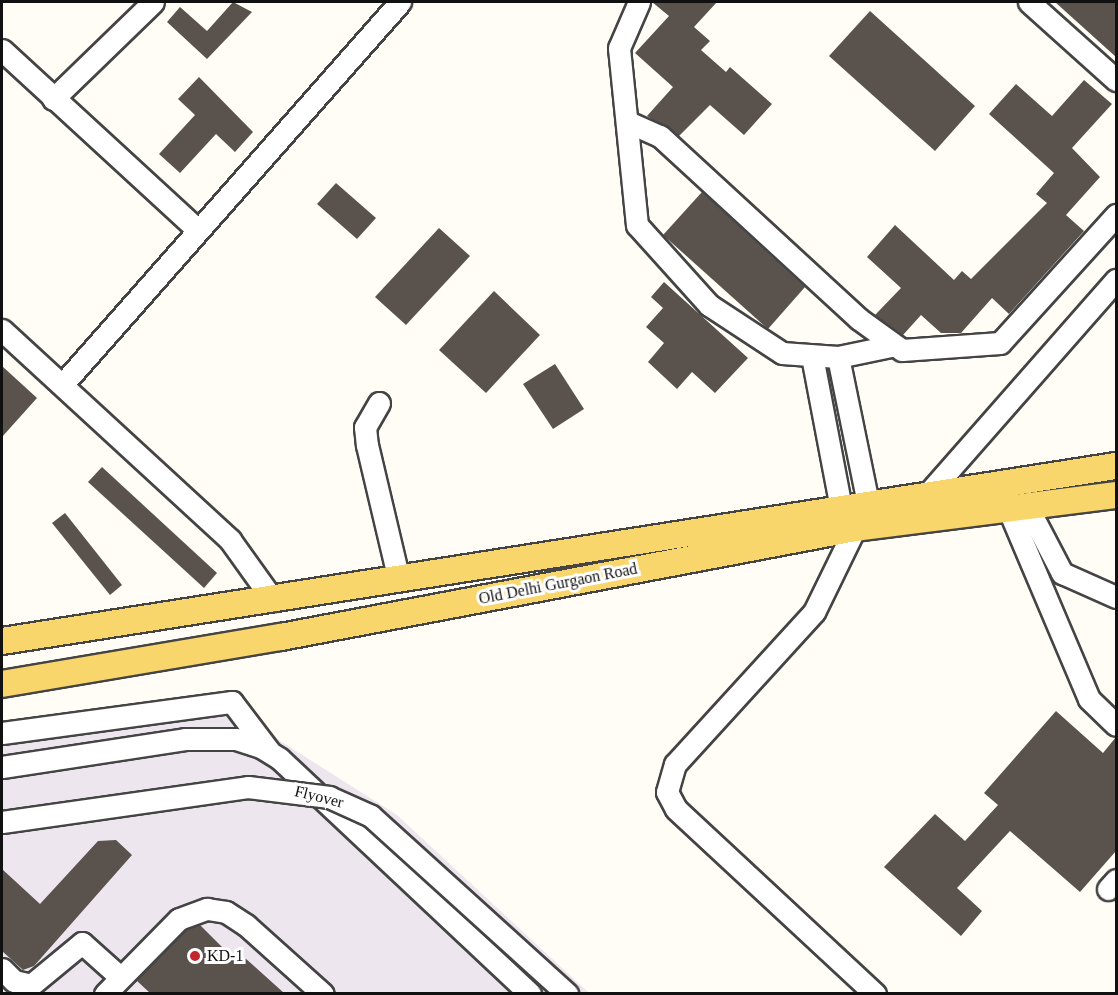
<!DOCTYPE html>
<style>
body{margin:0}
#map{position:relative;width:1118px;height:995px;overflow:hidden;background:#fffdf5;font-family:"Times New Roman",serif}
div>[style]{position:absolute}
.industrial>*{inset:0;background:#eee6ef}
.building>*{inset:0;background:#5a524d}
.roads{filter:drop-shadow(2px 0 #444) drop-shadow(-2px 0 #444) drop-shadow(0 2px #444) drop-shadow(0 -2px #444)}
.minor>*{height:21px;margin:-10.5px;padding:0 10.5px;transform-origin:10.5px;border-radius:10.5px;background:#fff}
.major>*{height:26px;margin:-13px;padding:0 13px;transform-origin:13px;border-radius:13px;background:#f9d66b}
.bridges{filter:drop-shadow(2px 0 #444) drop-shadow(-2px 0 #444) drop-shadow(0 2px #444) drop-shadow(0 -2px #444)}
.minor-bridge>*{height:21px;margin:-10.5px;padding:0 10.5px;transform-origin:10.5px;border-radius:10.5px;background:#fff}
.dots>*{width:16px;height:16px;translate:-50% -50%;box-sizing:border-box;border:3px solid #fff;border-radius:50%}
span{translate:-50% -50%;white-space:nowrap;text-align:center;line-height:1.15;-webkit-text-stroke:6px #fff;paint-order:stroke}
.street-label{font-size:16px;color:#111}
.poi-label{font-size:16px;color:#111}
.left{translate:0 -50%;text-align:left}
.frame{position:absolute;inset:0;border:3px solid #111;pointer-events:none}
</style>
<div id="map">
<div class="industrial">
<i style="clip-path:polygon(233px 711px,397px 815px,589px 993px,2px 993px,2px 744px)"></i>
</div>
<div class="building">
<i style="clip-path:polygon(233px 2px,252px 12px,207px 59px,167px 22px,180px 7px,207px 31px)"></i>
<i style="clip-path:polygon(652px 2px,717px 2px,694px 27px,710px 41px,701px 50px,726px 72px,730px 67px,772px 104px,744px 135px,710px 105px,679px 136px,647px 116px,673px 87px,635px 53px,669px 16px)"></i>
<i style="clip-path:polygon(1055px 2px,1116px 2px,1116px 57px)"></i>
<i style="clip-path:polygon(870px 11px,975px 106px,935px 151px,829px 56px)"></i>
<i style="clip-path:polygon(199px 77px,253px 132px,235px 152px,216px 134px,180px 173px,159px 154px,195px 115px,178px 99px)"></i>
<i style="clip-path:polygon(1084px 80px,1112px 104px,1072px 148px,1100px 177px,1066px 215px,1084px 231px,1009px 314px,992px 298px,961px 333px,941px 333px,921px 315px,903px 335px,875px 315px,901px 288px,867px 257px,895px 225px,954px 280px,962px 271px,971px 279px,1047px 203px,1036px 194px,1054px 173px,989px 114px,1016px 84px,1052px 116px)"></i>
<i style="clip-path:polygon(336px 183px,376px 218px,357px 239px,317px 204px)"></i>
<i style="clip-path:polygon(702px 192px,805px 287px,768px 329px,663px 235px)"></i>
<i style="clip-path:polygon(439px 228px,470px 256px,406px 325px,375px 297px)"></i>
<i style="clip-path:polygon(664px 282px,748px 358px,715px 393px,692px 372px,677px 389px,648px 362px,664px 343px,646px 327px,663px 308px,651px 297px)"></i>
<i style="clip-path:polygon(494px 291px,540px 335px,486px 393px,439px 350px)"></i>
<i style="clip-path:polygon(555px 364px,584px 409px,553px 429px,523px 384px)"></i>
<i style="clip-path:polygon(2px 366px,37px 398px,2px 437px)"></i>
<i style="clip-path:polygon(102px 467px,217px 573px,204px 588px,88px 482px)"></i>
<i style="clip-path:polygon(65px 513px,122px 585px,110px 595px,52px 523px)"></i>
<i style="clip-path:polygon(1056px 711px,1103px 753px,1116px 737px,1116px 851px,1080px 892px,1010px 831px,957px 888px,982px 911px,961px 936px,884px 867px,935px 814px,965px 841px,998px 805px,984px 793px)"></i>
<i style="clip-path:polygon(116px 840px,132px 855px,34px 966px,23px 970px,2px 951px,2px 869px,40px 904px,98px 841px)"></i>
<i style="clip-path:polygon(200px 925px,239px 964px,245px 958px,284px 993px,150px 993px,136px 980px,186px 930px)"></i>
</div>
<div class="roads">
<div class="minor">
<i style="left:639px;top:2px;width:50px;rotate:113.5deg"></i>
<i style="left:619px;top:48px;width:178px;rotate:84.2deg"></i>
<i style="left:637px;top:225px;width:108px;rotate:48deg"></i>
<i style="left:709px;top:305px;width:87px;rotate:33.3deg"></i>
<i style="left:782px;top:353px;width:56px;rotate:4.1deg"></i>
<i style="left:838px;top:357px;width:54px;rotate:-11.7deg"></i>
<i style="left:1029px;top:2px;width:117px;rotate:41.9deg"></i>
<i style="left:2px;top:50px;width:266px;rotate:42.6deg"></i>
<i style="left:53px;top:99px;width:139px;rotate:-44.1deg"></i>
<i style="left:628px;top:122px;width:35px;rotate:24deg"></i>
<i style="left:660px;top:136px;width:270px;rotate:42.6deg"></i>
<i style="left:859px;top:319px;width:53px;rotate:35.8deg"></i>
<i style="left:902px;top:350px;width:98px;rotate:-4.1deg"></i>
<i style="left:1000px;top:343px;width:173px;rotate:-47.8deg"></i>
<i style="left:2px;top:330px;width:310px;rotate:42.6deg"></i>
<i style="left:230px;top:540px;width:74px;rotate:54.4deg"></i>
<i style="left:812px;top:356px;width:155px;rotate:79.2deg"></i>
<i style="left:838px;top:357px;width:149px;rotate:78.4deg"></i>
<i style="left:62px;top:385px;width:511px;rotate:-48.57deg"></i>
<i style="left:379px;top:403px;width:28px;rotate:120deg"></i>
<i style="left:365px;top:427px;width:18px;rotate:84deg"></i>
<i style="left:367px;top:445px;width:135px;rotate:76.7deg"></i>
<i style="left:926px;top:496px;width:288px;rotate:-48.7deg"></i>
<i style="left:1027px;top:506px;width:76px;rotate:62.4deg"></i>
<i style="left:1062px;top:573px;width:59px;rotate:24deg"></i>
<i style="left:1008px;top:508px;width:207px;rotate:67deg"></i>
<i style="left:1089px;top:699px;width:37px;rotate:44deg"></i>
<i style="left:855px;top:528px;width:93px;rotate:116deg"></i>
<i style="left:814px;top:612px;width:206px;rotate:132.4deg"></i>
<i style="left:675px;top:764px;width:29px;rotate:106deg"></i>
<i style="left:667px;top:792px;width:19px;rotate:62deg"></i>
<i style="left:676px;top:809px;width:272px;rotate:42.9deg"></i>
<i style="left:2px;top:733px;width:232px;rotate:-7.7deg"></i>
<i style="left:232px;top:702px;width:61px;rotate:52.9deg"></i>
<i style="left:2px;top:767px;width:185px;rotate:-8.7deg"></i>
<i style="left:185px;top:739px;width:51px"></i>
<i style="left:236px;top:739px;width:26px;rotate:18deg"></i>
<i style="left:261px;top:747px;width:22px;rotate:32deg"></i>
<i style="left:280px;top:759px;width:343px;rotate:43.2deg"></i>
<i style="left:1108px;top:889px;width:12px;rotate:-48deg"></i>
<i style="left:2px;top:969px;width:17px;rotate:45deg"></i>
<i style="left:14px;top:981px;width:17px;rotate:13deg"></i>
<i style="left:31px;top:985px;width:66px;rotate:-39.5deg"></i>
<i style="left:82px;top:943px;width:51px;rotate:41.8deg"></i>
<i style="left:105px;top:994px;width:105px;rotate:-45.4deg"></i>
<i style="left:179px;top:919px;width:30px;rotate:-20deg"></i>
<i style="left:207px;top:909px;width:19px;rotate:9deg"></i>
<i style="left:226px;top:912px;width:24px;rotate:33deg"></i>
<i style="left:246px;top:925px;width:103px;rotate:41.9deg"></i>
</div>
<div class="major">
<i style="left:2px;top:641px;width:1128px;rotate:-8.93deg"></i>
<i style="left:2px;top:684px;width:283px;rotate:-9.6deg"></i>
<i style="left:281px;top:637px;width:584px;rotate:-10.75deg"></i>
<i style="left:855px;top:528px;width:263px;rotate:-7.2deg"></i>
</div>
</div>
<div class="bridges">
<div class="minor-bridge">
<i style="left:2px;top:822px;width:248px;rotate:-8.1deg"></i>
<i style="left:248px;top:787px;width:82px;rotate:7deg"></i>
<i style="left:329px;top:797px;width:46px;rotate:24.3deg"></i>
<i style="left:371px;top:816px;width:265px;rotate:42.2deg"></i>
</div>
</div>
<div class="dots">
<i style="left:195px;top:956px;background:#c4262e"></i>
</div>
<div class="street-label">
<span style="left:558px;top:584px;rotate:-11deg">Old Delhi Gurgaon Road</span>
<span style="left:319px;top:797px;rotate:14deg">Flyover</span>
</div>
<div class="poi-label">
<span class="left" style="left:207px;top:956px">KD-1</span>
</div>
<div class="frame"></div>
</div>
